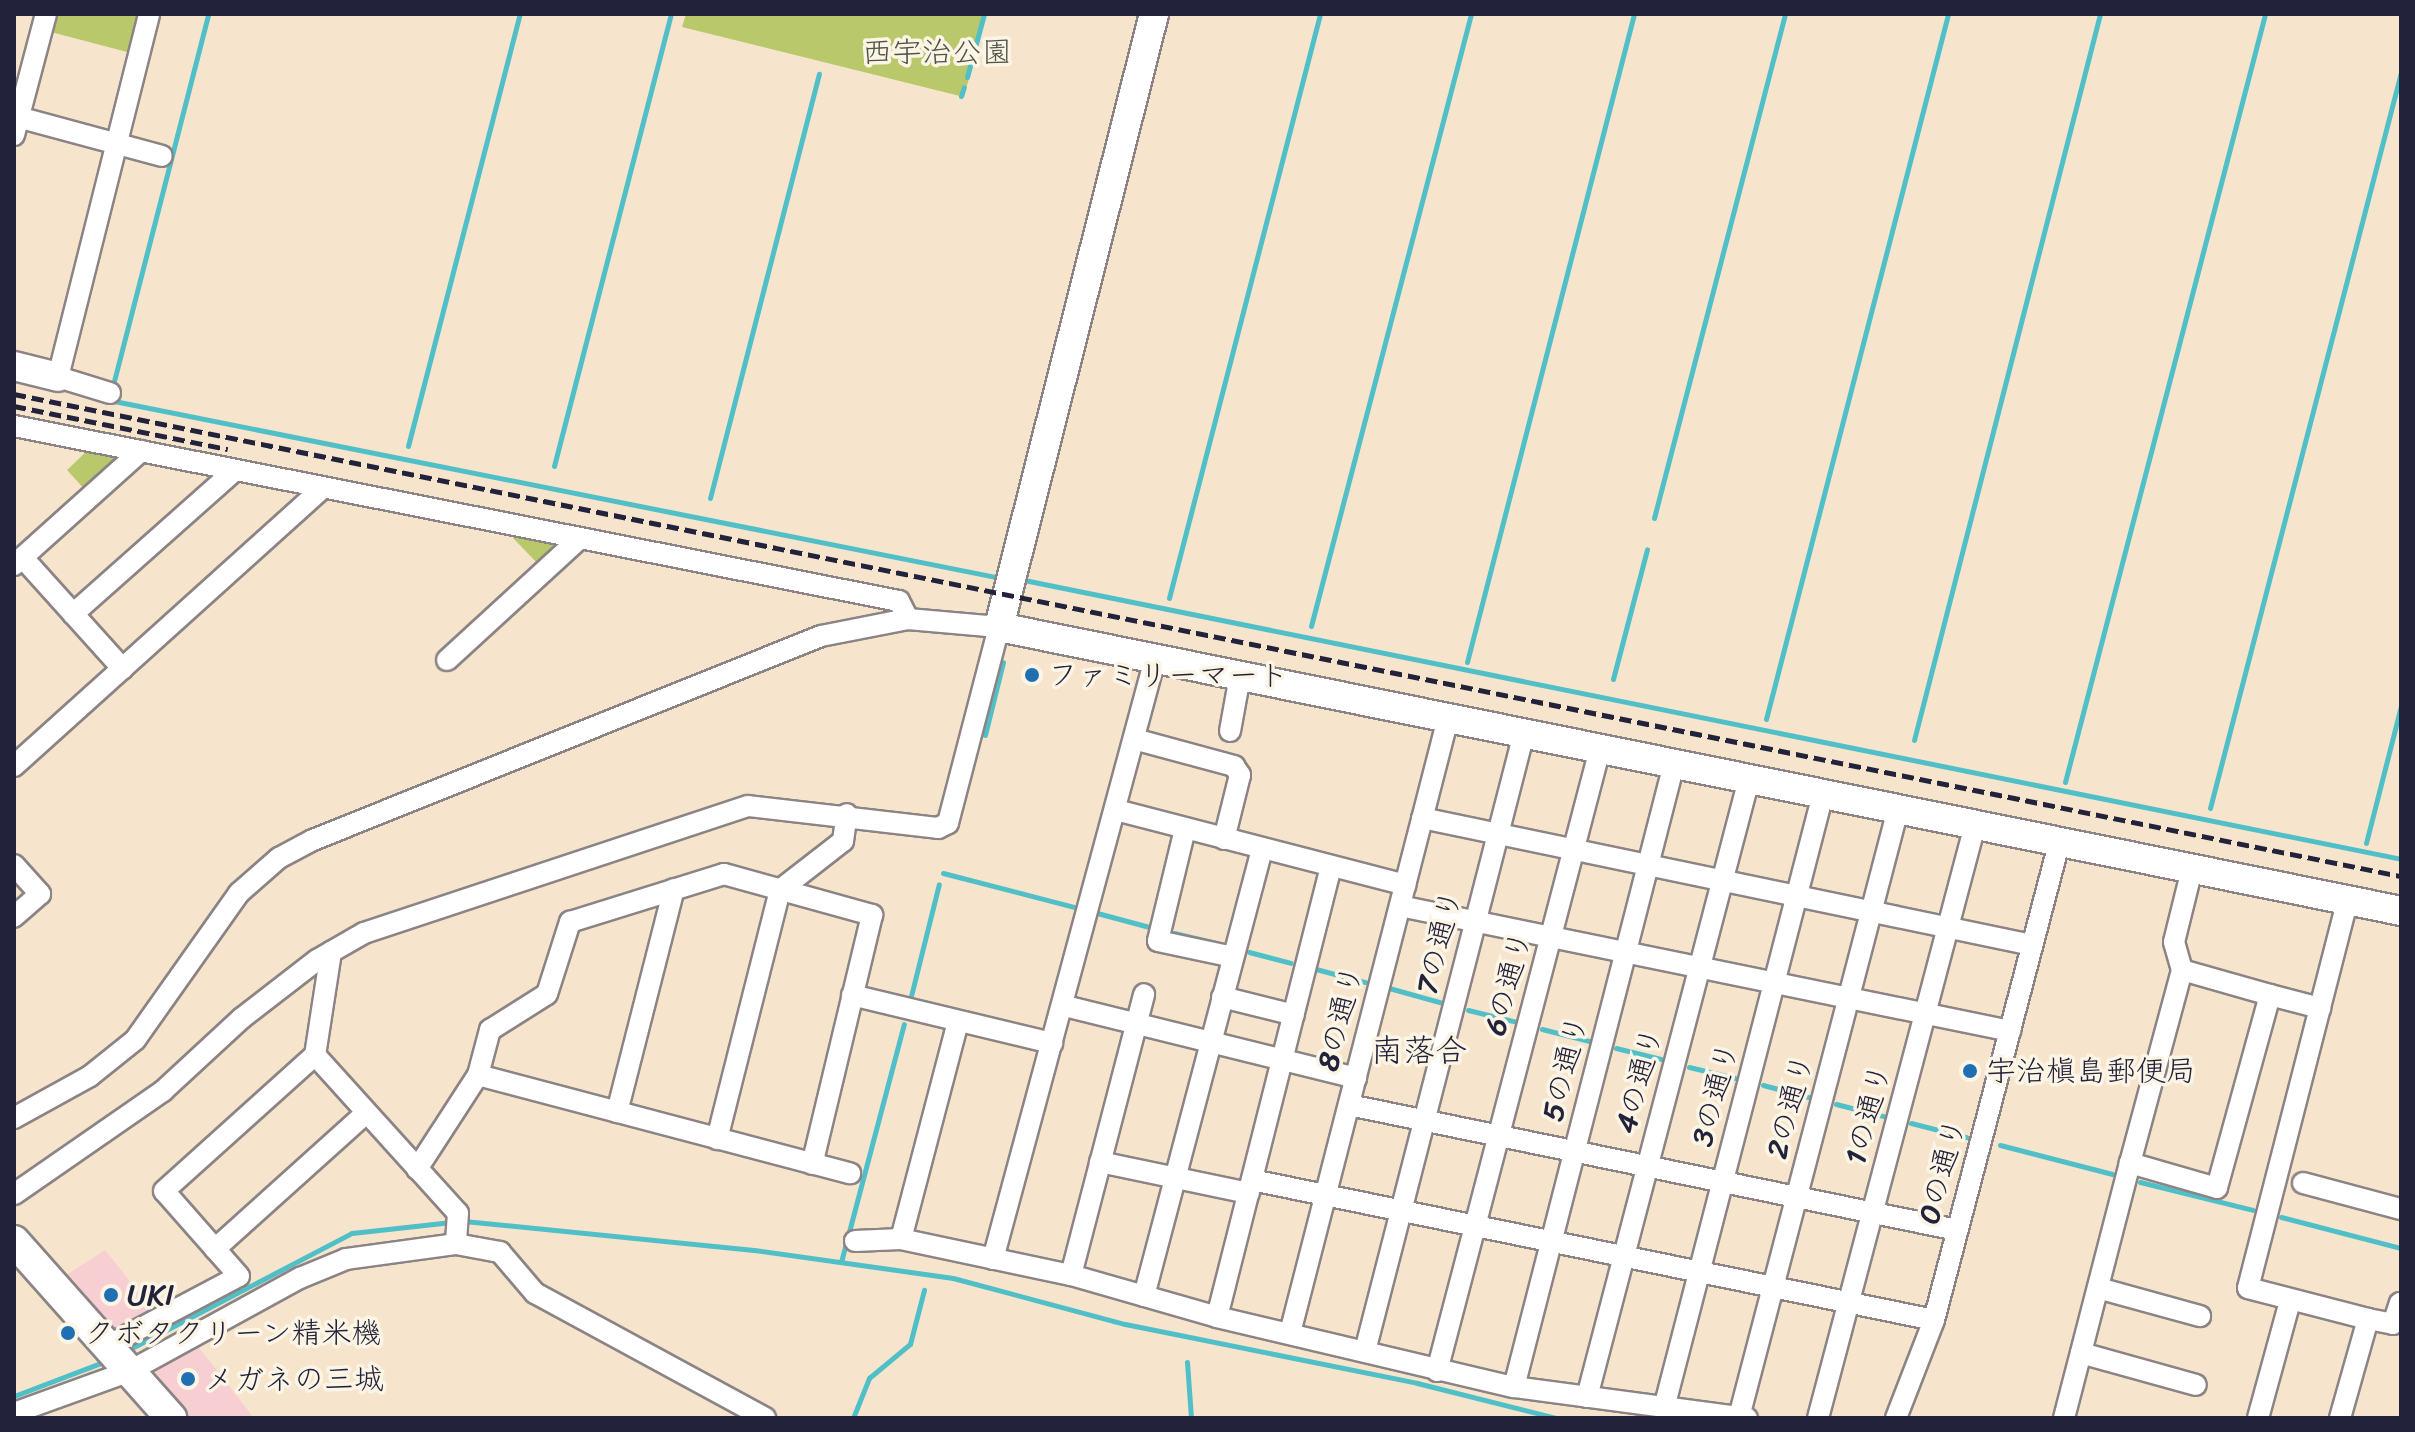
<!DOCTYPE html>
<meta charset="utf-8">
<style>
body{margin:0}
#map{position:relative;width:2415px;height:1432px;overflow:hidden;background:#f6e5cc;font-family:Sriracha,"Klee One",sans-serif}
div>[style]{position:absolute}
.built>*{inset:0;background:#f7cfd2}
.green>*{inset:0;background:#b8c86a}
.stream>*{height:5px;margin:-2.5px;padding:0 2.5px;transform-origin:2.5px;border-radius:2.5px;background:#51bfc7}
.roads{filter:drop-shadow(2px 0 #8c8484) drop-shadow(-2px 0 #8c8484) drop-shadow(0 2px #8c8484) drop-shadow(0 -2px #8c8484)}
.street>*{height:20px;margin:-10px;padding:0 10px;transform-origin:10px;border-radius:10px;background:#fff}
.secondary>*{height:28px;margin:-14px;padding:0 14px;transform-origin:14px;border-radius:14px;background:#fff}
.primary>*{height:30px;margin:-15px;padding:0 15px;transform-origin:15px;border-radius:15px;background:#fff}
.rail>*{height:5px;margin-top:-2.5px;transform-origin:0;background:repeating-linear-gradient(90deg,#22223b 0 12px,transparent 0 18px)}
.dots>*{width:22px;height:22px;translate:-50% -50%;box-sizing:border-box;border:4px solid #fcf5e5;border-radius:50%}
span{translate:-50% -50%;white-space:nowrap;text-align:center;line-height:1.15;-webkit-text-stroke:7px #fcf5e5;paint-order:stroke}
.park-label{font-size:30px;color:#4f5449}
.poi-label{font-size:30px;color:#22223b}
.left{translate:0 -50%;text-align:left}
.street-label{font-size:30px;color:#22223b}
.neighbourhood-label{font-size:32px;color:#22223b}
.frame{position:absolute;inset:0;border:16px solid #22223b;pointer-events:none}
</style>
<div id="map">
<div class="built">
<i style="clip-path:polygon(105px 1250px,156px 1314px,115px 1334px,63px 1277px)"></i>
<i style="clip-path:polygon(194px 1341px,254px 1418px,188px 1418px,147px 1371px)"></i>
</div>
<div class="green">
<i style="clip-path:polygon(56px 14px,142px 14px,131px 53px,51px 32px)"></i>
<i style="clip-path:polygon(686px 14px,986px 14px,964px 97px,682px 27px)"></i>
<i style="clip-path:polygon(88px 450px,116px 454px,121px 460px,87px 492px,67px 470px)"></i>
<i style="clip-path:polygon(517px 535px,552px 544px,556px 551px,541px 567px,513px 538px)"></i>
</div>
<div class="stream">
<i style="left:967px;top:77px;width:65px;rotate:-74.9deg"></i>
<i style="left:961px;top:96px;width:9px;rotate:-72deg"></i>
<i style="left:113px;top:385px;width:383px;rotate:-75.6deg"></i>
<i style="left:109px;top:400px;width:910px;rotate:11.29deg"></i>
<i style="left:408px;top:446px;width:446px;rotate:-75.5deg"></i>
<i style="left:554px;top:466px;width:467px;rotate:-75.5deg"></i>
<i style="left:710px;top:498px;width:438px;rotate:-75.6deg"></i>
<i style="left:1654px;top:518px;width:521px;rotate:-75.43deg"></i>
<i style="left:1019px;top:579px;width:1410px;rotate:11.45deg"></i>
<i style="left:1169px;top:598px;width:603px;rotate:-75.5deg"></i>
<i style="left:1311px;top:626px;width:633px;rotate:-75.35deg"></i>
<i style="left:1467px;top:662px;width:669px;rotate:-75.55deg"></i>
<i style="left:1613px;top:679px;width:134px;rotate:-75.3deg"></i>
<i style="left:1766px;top:719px;width:728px;rotate:-75.52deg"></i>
<i style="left:985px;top:735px;width:75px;rotate:-76.1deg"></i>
<i style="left:1914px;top:740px;width:749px;rotate:-75.63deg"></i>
<i style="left:2065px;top:782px;width:794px;rotate:-75.4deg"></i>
<i style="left:2210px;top:808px;width:760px;rotate:-75.45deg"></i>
<i style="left:2366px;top:843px;width:141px;rotate:-75.7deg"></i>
<i style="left:943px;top:873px;width:135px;rotate:14.5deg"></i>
<i style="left:1097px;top:913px;width:58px;rotate:15deg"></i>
<i style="left:1174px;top:933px;width:43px;rotate:13.4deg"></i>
<i style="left:1249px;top:952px;width:43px;rotate:14.7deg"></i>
<i style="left:1312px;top:968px;width:55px;rotate:14.8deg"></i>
<i style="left:1389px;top:988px;width:59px;rotate:15.7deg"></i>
<i style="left:911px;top:996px;width:115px;rotate:-76deg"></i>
<i style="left:1468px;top:1010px;width:55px;rotate:13.8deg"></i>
<i style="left:1542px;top:1029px;width:49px;rotate:14.3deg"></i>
<i style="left:1616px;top:1048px;width:46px;rotate:13.7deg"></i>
<i style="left:1689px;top:1067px;width:47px;rotate:13.4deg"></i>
<i style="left:1763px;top:1085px;width:47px;rotate:14.9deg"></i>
<i style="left:1836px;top:1104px;width:49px;rotate:14.3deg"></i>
<i style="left:1911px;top:1123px;width:57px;rotate:14.3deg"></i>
<i style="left:2000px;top:1145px;width:116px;rotate:14.5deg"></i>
<i style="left:2140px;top:1182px;width:116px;rotate:13.9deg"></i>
<i style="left:2281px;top:1217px;width:124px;rotate:14.5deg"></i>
<i style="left:464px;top:1221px;width:291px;rotate:5.7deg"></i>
<i style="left:754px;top:1250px;width:201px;rotate:8deg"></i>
<i style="left:953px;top:1278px;width:178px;rotate:15deg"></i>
<i style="left:1125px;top:1324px;width:298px;rotate:11.4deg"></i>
<i style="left:1417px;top:1383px;width:143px;rotate:14.1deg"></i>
<i style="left:841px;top:1262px;width:246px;rotate:-75.2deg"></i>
<i style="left:126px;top:1351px;width:255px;rotate:-27.6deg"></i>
<i style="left:352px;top:1233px;width:100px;rotate:-6.3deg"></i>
<i style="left:1187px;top:1362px;width:56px;rotate:85.9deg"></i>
<i style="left:14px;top:1396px;width:98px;rotate:-20.8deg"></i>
<i style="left:853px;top:1418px;width:43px;rotate:-68.2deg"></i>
<i style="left:869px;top:1378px;width:53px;rotate:-39.7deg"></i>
<i style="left:910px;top:1344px;width:56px;rotate:-75.5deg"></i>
</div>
<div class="roads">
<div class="street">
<i style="left:14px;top:116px;width:153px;rotate:15.1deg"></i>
<i style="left:14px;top:135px;width:125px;rotate:-75.2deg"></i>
<i style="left:110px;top:393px;width:54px;rotate:-162.9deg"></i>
<i style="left:58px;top:377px;width:374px;rotate:-75.9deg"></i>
<i style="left:14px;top:426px;width:902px;rotate:11.19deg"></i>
<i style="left:899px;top:601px;width:20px;rotate:63deg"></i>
<i style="left:23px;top:558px;width:149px;rotate:48deg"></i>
<i style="left:14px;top:565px;width:171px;rotate:-41.9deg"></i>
<i style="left:73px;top:614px;width:217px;rotate:-41.6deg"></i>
<i style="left:447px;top:660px;width:179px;rotate:-42.5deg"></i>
<i style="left:1230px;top:731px;width:56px;rotate:-79.7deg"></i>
<i style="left:1134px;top:739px;width:104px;rotate:15.1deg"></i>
<i style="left:1234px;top:766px;width:11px;rotate:56deg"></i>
<i style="left:1240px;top:775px;width:66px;rotate:104deg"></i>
<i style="left:14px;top:766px;width:413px;rotate:-42deg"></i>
<i style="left:1116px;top:810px;width:299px;rotate:14.5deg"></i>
<i style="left:1422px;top:818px;width:623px;rotate:11.76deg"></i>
<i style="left:1185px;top:829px;width:115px;rotate:103.6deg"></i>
<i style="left:1158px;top:941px;width:77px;rotate:12deg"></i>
<i style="left:14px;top:865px;width:39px;rotate:48deg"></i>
<i style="left:40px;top:894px;width:35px;rotate:139deg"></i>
<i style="left:1400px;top:906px;width:623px;rotate:11.58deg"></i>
<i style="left:331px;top:952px;width:104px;rotate:98.8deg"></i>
<i style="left:315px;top:1055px;width:213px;rotate:47.9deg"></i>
<i style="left:458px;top:1213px;width:31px;rotate:94deg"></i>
<i style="left:456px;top:1244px;width:45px;rotate:10.3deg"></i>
<i style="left:500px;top:1252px;width:54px;rotate:49.5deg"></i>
<i style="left:535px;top:1293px;width:262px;rotate:28.5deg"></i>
<i style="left:2182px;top:970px;width:91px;rotate:15.9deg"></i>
<i style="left:2270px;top:995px;width:200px;rotate:105.4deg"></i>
<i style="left:2217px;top:1188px;width:91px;rotate:-164deg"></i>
<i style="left:2130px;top:1163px;width:200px;rotate:-74.9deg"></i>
<i style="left:2182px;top:970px;width:29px;rotate:-106deg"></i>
<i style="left:2174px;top:942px;width:75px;rotate:-76.1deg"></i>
<i style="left:852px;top:995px;width:206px;rotate:13.5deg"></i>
<i style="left:2270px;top:995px;width:52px;rotate:14.6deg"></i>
<i style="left:1222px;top:997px;width:74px;rotate:14deg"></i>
<i style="left:1065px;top:1006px;width:300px;rotate:13.9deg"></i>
<i style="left:478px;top:1075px;width:385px;rotate:14.8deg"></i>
<i style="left:1349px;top:1105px;width:621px;rotate:11.62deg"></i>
<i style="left:617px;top:1112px;width:230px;rotate:-75.7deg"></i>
<i style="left:14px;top:1118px;width:87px;rotate:-28.9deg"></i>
<i style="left:90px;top:1076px;width:58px;rotate:-38.7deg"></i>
<i style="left:135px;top:1040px;width:180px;rotate:-54.7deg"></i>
<i style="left:239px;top:893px;width:53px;rotate:-41.2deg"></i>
<i style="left:279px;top:858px;width:38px;rotate:-28deg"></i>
<i style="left:313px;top:840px;width:547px;rotate:-21.88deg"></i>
<i style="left:821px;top:636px;width:89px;rotate:-11.1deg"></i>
<i style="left:908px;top:619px;width:91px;rotate:5deg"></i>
<i style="left:999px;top:627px;width:203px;rotate:104.6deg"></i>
<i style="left:948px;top:823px;width:11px;rotate:153deg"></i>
<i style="left:938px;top:828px;width:191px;rotate:-173.4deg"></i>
<i style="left:748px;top:806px;width:404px;rotate:161.7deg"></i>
<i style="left:364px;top:933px;width:54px;rotate:150.1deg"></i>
<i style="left:317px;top:960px;width:95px;rotate:142.3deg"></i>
<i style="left:242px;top:1018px;width:108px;rotate:137.3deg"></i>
<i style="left:163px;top:1091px;width:181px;rotate:145.3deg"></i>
<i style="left:717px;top:1139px;width:257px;rotate:-75.8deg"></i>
<i style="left:780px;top:890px;width:80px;rotate:-37.9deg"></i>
<i style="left:843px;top:841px;width:27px;rotate:-82deg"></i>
<i style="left:1100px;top:1162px;width:152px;rotate:11.8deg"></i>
<i style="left:417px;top:1169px;width:112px;rotate:-57deg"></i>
<i style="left:478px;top:1075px;width:47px;rotate:-75.1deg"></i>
<i style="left:490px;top:1030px;width:67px;rotate:-32.3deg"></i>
<i style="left:547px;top:994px;width:76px;rotate:-72.3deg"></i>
<i style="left:570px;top:922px;width:161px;rotate:-17.3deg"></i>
<i style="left:724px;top:874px;width:154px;rotate:15.5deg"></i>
<i style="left:872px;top:915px;width:256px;rotate:103.5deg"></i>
<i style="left:1252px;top:1180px;width:696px;rotate:11.6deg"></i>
<i style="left:2303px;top:1183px;width:101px;rotate:14.9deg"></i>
<i style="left:901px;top:1239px;width:225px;rotate:-75.3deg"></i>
<i style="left:855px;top:1241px;width:46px;rotate:-2.5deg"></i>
<i style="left:901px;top:1239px;width:174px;rotate:12deg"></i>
<i style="left:1071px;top:1275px;width:152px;rotate:16deg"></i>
<i style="left:1217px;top:1317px;width:305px;rotate:13.3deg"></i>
<i style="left:1514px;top:1387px;width:235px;rotate:7.6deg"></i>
<i style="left:215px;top:1249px;width:203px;rotate:-42deg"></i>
<i style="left:993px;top:1259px;width:621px;rotate:-74.89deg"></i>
<i style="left:1071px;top:1275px;width:290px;rotate:-75.4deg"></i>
<i style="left:2098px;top:1288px;width:106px;rotate:15.4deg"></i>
<i style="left:1144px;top:1296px;width:463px;rotate:-75.2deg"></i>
<i style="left:1217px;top:1317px;width:465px;rotate:-75.8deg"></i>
<i style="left:2368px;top:1319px;width:25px;rotate:11deg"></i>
<i style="left:2393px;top:1324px;width:22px;rotate:-72deg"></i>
<i style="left:1290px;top:1333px;width:635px;rotate:-75.59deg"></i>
<i style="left:107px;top:1346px;width:149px;rotate:-27.9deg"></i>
<i style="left:239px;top:1276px;width:113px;rotate:-131.4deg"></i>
<i style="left:164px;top:1191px;width:203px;rotate:-42deg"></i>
<i style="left:1365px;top:1351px;width:638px;rotate:-75.57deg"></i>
<i style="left:2081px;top:1353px;width:119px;rotate:15.5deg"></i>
<i style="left:1437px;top:1371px;width:643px;rotate:-75.32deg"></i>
<i style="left:1514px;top:1387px;width:643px;rotate:-75.6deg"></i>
<i style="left:1587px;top:1397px;width:639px;rotate:-75.31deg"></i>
<i style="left:1664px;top:1408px;width:634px;rotate:-75.48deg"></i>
<i style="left:14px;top:1413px;width:123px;rotate:-19.9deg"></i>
<i style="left:130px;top:1371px;width:194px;rotate:-28.7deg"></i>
<i style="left:300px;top:1278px;width:50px;rotate:-22.4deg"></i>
<i style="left:346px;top:1259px;width:111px;rotate:-7.8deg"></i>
<i style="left:1739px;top:1417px;width:628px;rotate:-75.34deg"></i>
<i style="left:1818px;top:1418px;width:613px;rotate:-75.17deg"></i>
<i style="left:1896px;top:1418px;width:105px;rotate:-68.8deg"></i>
<i style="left:1934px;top:1320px;width:494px;rotate:-75.3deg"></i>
<i style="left:2064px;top:1418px;width:263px;rotate:-75.5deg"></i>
<i style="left:2258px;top:1418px;width:121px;rotate:-74.7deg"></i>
<i style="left:2340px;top:1418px;width:103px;rotate:-74.2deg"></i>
<i style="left:2368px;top:1319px;width:124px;rotate:-165.5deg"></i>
<i style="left:2248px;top:1288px;width:402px;rotate:-75.6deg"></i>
</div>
<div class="secondary">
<i style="left:1154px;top:14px;width:632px;rotate:104.19deg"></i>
<i style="left:999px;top:627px;width:1430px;rotate:11.45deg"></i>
<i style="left:14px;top:366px;width:45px;rotate:14deg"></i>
</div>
<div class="primary">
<i style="left:14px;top:1241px;width:237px;rotate:48.4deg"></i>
</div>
</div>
<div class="rail">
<i style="left:14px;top:394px;width:2435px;rotate:11.42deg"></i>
<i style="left:14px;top:406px;width:218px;rotate:11.4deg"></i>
</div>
<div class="dots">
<i style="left:1032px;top:675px;background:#1f6fb2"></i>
<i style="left:1970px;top:1071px;background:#1f6fb2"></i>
<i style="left:111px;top:1295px;background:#1f6fb2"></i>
<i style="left:68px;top:1333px;background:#1f6fb2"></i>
<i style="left:188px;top:1379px;background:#1f6fb2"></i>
</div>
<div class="park-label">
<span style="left:937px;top:52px">西宇治公園</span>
</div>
<div class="poi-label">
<span class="left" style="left:1048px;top:675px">ファミリーマート</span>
<span class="left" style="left:1986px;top:1071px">宇治槇島郵便局</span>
<span class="left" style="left:127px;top:1295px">UKI</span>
<span class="left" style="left:84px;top:1333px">クボタクリーン精米機</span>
<span class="left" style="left:204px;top:1379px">メガネの三城</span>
</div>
<div class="street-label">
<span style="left:1439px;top:942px;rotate:-76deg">7の通り</span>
<span style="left:1508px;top:983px;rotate:-75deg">6の通り</span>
<span style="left:1340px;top:1018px;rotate:-76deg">8の通り</span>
<span style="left:1565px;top:1068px;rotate:-76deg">5の通り</span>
<span style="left:1639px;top:1080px;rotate:-75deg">4の通り</span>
<span style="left:1715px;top:1094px;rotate:-75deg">3の通り</span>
<span style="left:1790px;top:1106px;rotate:-75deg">2の通り</span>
<span style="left:1868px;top:1114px;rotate:-75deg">1の通り</span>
<span style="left:1942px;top:1171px;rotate:-75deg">0の通り</span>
</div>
<div class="neighbourhood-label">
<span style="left:1419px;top:1051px">南落合</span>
</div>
<div class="frame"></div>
</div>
